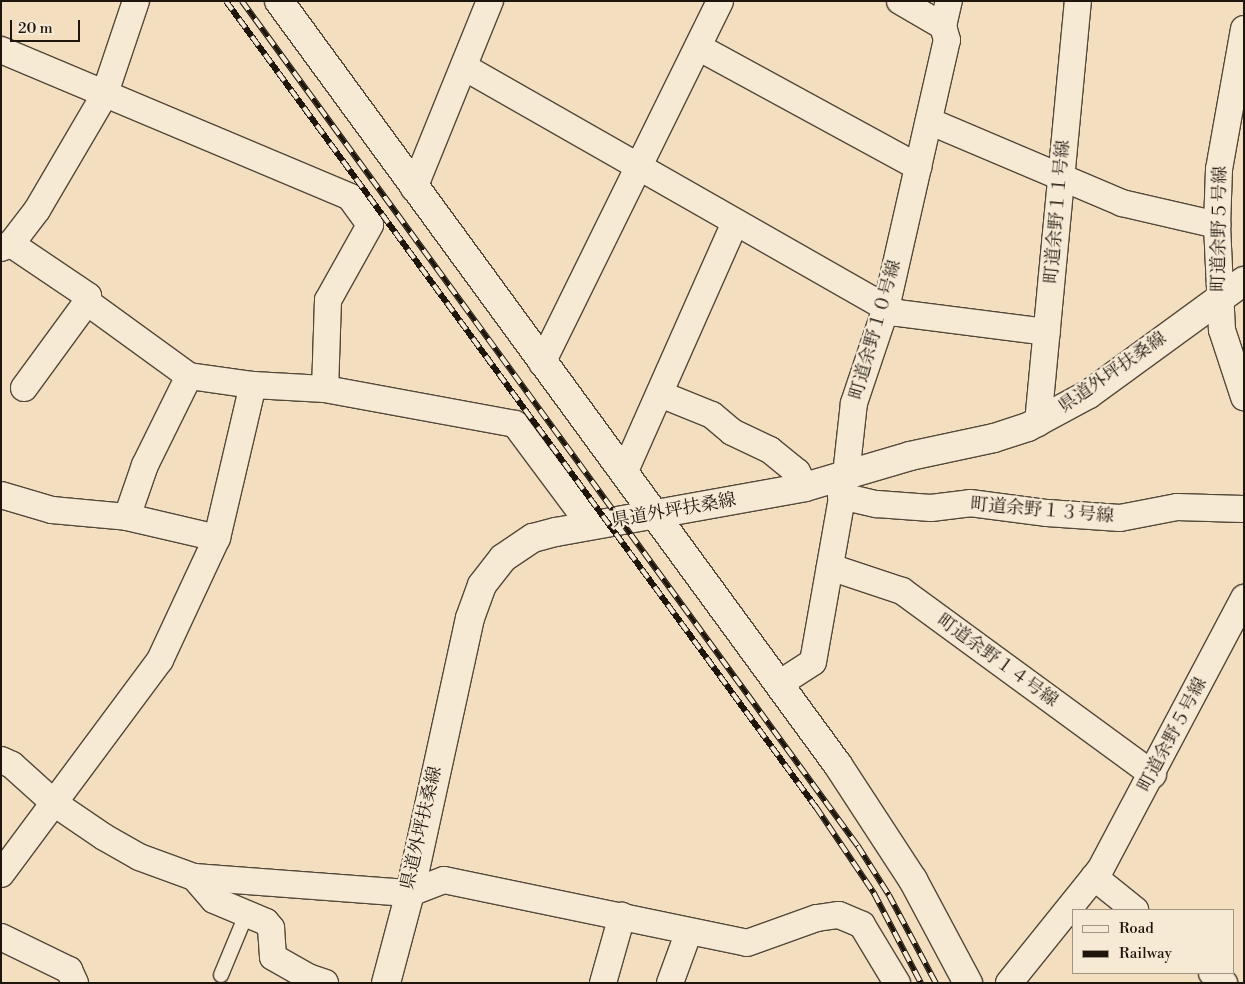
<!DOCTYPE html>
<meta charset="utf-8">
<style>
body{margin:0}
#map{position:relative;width:1245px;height:984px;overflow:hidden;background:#f3dfbf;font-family:"Libre Bodoni","Noto Serif JP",serif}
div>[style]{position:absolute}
.roads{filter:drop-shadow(1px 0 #53483a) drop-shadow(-1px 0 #53483a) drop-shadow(0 1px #53483a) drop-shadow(0 -1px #53483a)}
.service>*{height:14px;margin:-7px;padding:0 7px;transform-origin:7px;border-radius:7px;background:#f7ead5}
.minor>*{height:26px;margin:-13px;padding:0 13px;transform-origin:13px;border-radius:13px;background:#f7ead5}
.tertiary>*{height:28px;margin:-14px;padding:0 14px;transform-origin:14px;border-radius:14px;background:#f7ead5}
.secondary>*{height:28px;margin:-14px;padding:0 14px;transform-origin:14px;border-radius:14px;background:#f7ead5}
.rail>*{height:5.5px;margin-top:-2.75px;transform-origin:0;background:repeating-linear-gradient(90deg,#f7ead5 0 11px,#1e160d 0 22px);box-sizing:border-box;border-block:1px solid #1e160d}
span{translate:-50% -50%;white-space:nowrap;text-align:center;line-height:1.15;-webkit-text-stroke:4.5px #f7ead5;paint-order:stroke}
.street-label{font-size:18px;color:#1e160d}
.frame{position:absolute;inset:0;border:2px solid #1e160d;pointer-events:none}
.legend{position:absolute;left:1072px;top:909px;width:162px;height:65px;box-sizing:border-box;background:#f7ead5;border:1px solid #a09585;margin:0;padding:6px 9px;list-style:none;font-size:15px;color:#1e160d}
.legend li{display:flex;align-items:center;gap:10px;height:25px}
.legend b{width:25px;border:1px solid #a09585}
.scale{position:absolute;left:10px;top:20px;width:70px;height:22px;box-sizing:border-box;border:2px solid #1e160d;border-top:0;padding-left:6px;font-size:15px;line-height:18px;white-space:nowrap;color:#1e160d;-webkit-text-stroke:4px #f7ead5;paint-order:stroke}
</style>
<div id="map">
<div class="roads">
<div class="service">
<i style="left:221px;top:975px;width:65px;rotate:-67.4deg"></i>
</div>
<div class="minor">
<i style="left:900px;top:1px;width:50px;rotate:30.2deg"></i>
<i style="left:1244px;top:29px;width:142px;rotate:100.1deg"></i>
<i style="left:1219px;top:169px;width:56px;rotate:92deg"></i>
<i style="left:1217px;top:225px;width:105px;rotate:87.3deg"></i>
<i style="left:1222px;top:330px;width:71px;rotate:71.8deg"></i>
<i style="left:698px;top:47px;width:251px;rotate:28.6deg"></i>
<i style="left:1px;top:50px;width:379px;rotate:22.8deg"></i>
<i style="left:350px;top:197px;width:34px;rotate:54deg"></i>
<i style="left:370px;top:225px;width:86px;rotate:119.2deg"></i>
<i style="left:328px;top:300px;width:89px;rotate:91.9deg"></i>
<i style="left:325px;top:389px;width:193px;rotate:10.4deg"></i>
<i style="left:515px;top:424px;width:127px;rotate:53.3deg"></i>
<i style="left:464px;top:67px;width:486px;rotate:29.7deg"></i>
<i style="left:886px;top:308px;width:13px;rotate:23deg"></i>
<i style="left:898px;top:313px;width:150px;rotate:7.3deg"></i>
<i style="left:929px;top:121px;width:210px;rotate:23deg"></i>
<i style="left:1122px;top:203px;width:98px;rotate:13deg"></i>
<i style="left:414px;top:188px;width:202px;rotate:-67.9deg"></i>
<i style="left:11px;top:244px;width:93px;rotate:34deg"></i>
<i style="left:88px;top:296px;width:6px;rotate:99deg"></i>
<i style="left:87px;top:302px;width:126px;rotate:36deg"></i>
<i style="left:189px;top:376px;width:65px;rotate:8deg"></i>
<i style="left:253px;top:385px;width:72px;rotate:3.2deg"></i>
<i style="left:1px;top:248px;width:11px;rotate:-22deg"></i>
<i style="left:11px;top:244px;width:43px;rotate:-52.6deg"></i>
<i style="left:37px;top:210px;width:132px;rotate:-59.6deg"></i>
<i style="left:104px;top:96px;width:100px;rotate:-71.4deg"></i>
<i style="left:542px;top:363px;width:403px;rotate:-63.8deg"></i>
<i style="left:24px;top:388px;width:107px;rotate:-53.8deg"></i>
<i style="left:660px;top:394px;width:56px;rotate:22deg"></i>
<i style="left:712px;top:415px;width:26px;rotate:40deg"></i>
<i style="left:732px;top:432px;width:42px;rotate:25.3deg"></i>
<i style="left:770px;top:450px;width:35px;rotate:39deg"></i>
<i style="left:797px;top:472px;width:17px;rotate:62deg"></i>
<i style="left:1038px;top:423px;width:424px;rotate:-84.6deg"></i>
<i style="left:624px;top:473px;width:274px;rotate:-66.1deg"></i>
<i style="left:1px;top:495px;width:53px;rotate:16.4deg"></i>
<i style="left:52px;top:510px;width:75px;rotate:5.3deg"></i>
<i style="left:127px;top:517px;width:92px;rotate:13.1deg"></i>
<i style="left:841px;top:496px;width:37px;rotate:13deg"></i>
<i style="left:877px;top:504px;width:54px;rotate:4.2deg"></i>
<i style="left:931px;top:508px;width:39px;rotate:-7deg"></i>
<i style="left:970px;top:503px;width:78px;rotate:7.4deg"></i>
<i style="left:1047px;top:513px;width:73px;rotate:3.9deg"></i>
<i style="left:1120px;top:518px;width:58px;rotate:-10.9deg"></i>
<i style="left:1177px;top:507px;width:67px;rotate:1.7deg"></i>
<i style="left:127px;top:517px;width:55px;rotate:-70.9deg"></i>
<i style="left:145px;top:465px;width:99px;rotate:-63.7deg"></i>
<i style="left:830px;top:567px;width:76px;rotate:18.4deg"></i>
<i style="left:902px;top:591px;width:311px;rotate:36.2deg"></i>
<i style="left:779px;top:684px;width:40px;rotate:-32.9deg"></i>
<i style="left:813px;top:662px;width:190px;rotate:-80deg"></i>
<i style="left:846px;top:475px;width:72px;rotate:-83.7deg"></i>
<i style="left:854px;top:403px;width:100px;rotate:-71.4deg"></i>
<i style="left:886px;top:308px;width:275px;rotate:-77.2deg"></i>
<i style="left:947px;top:40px;width:15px;rotate:-106deg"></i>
<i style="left:943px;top:26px;width:26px;rotate:-77deg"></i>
<i style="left:1px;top:760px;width:12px;rotate:24deg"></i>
<i style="left:12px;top:765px;width:57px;rotate:42.1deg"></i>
<i style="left:54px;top:803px;width:60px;rotate:34.2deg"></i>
<i style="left:104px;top:837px;width:40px;rotate:29.7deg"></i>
<i style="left:139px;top:857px;width:59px;rotate:20deg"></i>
<i style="left:194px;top:877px;width:214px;rotate:4.3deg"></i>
<i style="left:1px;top:874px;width:267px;rotate:-53.4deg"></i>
<i style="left:160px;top:660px;width:135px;rotate:-65deg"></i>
<i style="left:217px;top:538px;width:157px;rotate:-76.8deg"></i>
<i style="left:194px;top:877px;width:30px;rotate:49deg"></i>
<i style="left:214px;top:900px;width:56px;rotate:22.9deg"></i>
<i style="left:266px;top:922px;width:8px;rotate:50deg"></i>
<i style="left:271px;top:928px;width:29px;rotate:86deg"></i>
<i style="left:273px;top:957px;width:40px;rotate:29.7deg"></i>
<i style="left:308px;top:977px;width:18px;rotate:19deg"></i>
<i style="left:1094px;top:877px;width:53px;rotate:38.8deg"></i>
<i style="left:410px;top:893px;width:36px;rotate:-21deg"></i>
<i style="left:444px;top:880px;width:309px;rotate:11.7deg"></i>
<i style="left:747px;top:943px;width:74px;rotate:-19.7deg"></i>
<i style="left:817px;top:918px;width:22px;rotate:-8deg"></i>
<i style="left:839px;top:915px;width:25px;rotate:23deg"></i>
<i style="left:862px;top:925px;width:68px;rotate:58.9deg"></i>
<i style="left:1px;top:937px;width:76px;rotate:25.9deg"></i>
<i style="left:69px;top:970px;width:14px;rotate:65deg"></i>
<i style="left:1212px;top:973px;width:16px;rotate:40deg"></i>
<i style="left:603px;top:983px;width:70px;rotate:-74.2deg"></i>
<i style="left:670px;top:983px;width:55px;rotate:-69.9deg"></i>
<i style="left:1009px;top:983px;width:145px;rotate:-51.2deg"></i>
<i style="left:1100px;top:870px;width:308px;rotate:-62.1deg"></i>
</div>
<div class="tertiary">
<i style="left:279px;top:1px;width:947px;rotate:53.81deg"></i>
<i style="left:838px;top:765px;width:137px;rotate:56.9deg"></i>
<i style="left:913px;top:880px;width:117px;rotate:61.9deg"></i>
</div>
<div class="secondary">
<i style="left:386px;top:983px;width:93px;rotate:-75.1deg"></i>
<i style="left:410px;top:893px;width:281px;rotate:-77.7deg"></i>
<i style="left:470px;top:618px;width:35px;rotate:-70deg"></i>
<i style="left:482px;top:585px;width:34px;rotate:-52deg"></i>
<i style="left:503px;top:558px;width:36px;rotate:-34deg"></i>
<i style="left:533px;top:538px;width:24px;rotate:-15deg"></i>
<i style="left:556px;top:532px;width:253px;rotate:-10.2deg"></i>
<i style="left:805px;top:487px;width:109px;rotate:-16.4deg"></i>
<i style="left:910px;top:456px;width:86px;rotate:-12.1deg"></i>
<i style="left:994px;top:438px;width:36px;rotate:-18deg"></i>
<i style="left:1028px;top:427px;width:69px;rotate:-28.4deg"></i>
<i style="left:1089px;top:394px;width:192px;rotate:-36.1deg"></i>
</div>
</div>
<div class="rail">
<i style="left:226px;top:1px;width:999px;rotate:53.8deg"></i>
<i style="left:816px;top:807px;width:104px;rotate:56deg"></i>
<i style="left:874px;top:893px;width:102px;rotate:62.4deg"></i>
<i style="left:242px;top:1px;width:1046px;rotate:53.91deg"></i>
<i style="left:858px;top:846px;width:58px;rotate:57.7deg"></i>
<i style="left:889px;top:895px;width:100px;rotate:61.9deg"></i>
</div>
<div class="street-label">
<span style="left:1058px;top:212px;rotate:-85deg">町道余野１１号線</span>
<span style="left:1220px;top:229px;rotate:-89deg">町道余野５号線</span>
<span style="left:876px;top:330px;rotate:-74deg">町道余野１０号線</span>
<span style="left:1113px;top:373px;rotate:-35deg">県道外坪扶桑線</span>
<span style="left:674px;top:511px;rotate:-10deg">県道外坪扶桑線</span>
<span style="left:1042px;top:511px;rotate:5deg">町道余野１３号線</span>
<span style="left:997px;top:661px;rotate:36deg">町道余野１４号線</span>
<span style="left:1173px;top:735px;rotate:-62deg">町道余野５号線</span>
<span style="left:422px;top:828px;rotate:-77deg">県道外坪扶桑線</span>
</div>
<div class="frame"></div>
<ul class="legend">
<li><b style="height:6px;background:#f7ead5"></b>Road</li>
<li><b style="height:6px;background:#1e160d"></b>Railway</li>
</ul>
<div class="scale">20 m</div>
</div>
